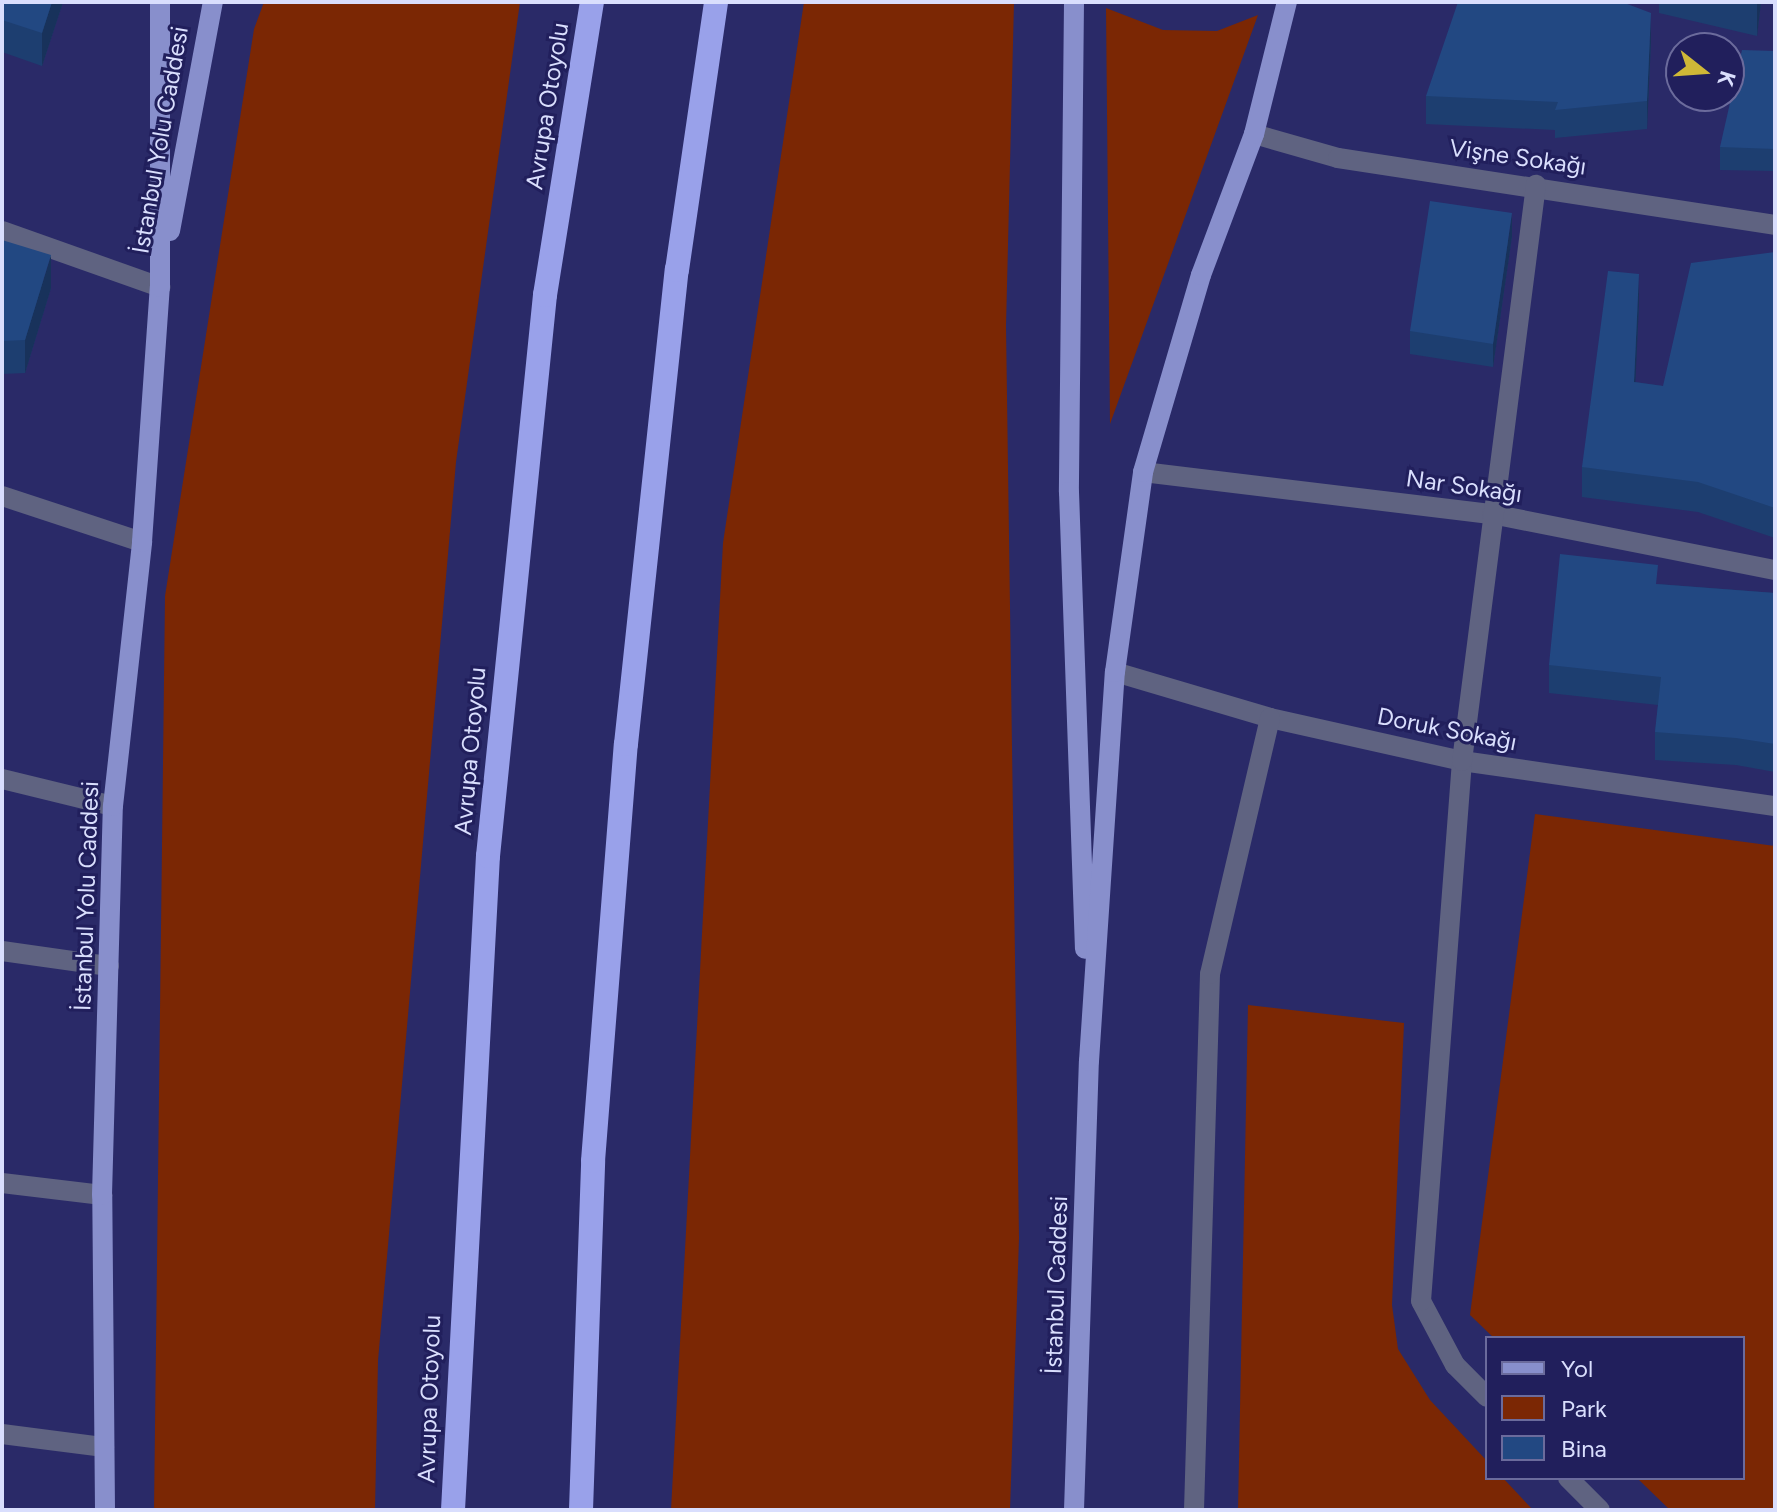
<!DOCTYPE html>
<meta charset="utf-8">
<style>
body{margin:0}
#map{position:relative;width:1777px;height:1512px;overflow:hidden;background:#2a2a68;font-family:Figtree,sans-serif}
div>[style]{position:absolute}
.green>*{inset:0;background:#7b2704}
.minor>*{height:20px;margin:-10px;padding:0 10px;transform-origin:10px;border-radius:10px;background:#5f6381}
.primary>*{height:20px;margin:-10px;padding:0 10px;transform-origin:10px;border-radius:10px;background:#888fcc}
.motorway>*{height:24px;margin:-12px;padding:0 12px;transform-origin:12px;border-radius:12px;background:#99a1ea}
.wall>*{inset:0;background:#1d3e70}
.shaded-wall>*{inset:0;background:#18325b}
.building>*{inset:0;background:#224882}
span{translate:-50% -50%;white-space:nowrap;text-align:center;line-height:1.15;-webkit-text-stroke:6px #211f5c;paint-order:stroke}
.street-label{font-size:24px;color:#d9defd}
.frame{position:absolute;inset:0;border:4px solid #d9defd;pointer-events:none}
.legend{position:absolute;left:1485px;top:1336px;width:260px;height:144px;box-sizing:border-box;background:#211f5c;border:2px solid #6b6b9c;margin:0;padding:10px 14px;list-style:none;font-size:24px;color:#d9defd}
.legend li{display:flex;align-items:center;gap:16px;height:40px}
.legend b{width:40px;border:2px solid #6b6b9c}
.north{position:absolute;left:1665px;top:32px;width:80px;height:80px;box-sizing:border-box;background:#211f5c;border:2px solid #6b6b9c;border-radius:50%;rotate:107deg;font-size:22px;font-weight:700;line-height:32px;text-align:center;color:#d9defd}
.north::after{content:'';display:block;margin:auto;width:28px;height:36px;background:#cfb837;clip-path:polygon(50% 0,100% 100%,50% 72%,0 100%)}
</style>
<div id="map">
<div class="green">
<i style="clip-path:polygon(264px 2px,520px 2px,456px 462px,378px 1361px,375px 1510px,154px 1510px,165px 596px,254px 29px)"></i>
<i style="clip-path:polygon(804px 2px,1014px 2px,1006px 326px,1019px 1238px,1010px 1510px,671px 1510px,723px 543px)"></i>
<i style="clip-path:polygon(1106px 8px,1163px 30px,1217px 31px,1258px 15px,1110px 424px)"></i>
<i style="clip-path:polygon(1535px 814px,1775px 846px,1775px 1510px,1670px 1510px,1637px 1478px,1743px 1478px,1743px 1338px,1494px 1338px,1470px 1315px)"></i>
<i style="clip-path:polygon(1248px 1005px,1404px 1023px,1392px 1305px,1398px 1349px,1430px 1400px,1487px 1461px,1487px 1478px,1503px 1478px,1533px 1510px,1238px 1510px)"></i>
</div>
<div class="minor">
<i style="left:1254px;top:134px;width:87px;rotate:15.9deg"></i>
<i style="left:1338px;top:158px;width:442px;rotate:8.7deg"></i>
<i style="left:2px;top:231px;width:168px;rotate:19.5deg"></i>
<i style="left:1143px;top:472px;width:352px;rotate:6.9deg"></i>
<i style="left:1492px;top:514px;width:288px;rotate:11.2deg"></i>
<i style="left:2px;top:496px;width:147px;rotate:18.2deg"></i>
<i style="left:1115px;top:672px;width:162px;rotate:16.5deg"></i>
<i style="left:1270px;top:718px;width:197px;rotate:12.6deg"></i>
<i style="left:1462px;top:761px;width:316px;rotate:8.2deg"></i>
<i style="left:2px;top:779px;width:114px;rotate:13.7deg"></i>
<i style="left:2px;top:951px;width:108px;rotate:8deg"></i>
<i style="left:2px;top:1183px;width:101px;rotate:6.8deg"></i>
<i style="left:1487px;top:1397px;width:45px;rotate:-135deg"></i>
<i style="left:1455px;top:1365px;width:72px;rotate:-118deg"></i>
<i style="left:1421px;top:1301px;width:542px;rotate:-85.66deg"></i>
<i style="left:1462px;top:761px;width:581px;rotate:-82.68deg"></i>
<i style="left:2px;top:1434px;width:103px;rotate:7.3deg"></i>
<i style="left:1568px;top:1478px;width:45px;rotate:45deg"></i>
<i style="left:1194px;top:1510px;width:536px;rotate:-88.29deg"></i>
<i style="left:1210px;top:974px;width:263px;rotate:-76.8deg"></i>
</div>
<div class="primary">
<i style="left:1074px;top:2px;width:490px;rotate:90.6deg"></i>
<i style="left:1069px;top:492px;width:457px;rotate:88deg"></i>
<i style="left:170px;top:231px;width:233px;rotate:-79.4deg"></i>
<i style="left:105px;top:1510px;width:315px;rotate:-90.5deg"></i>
<i style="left:102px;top:1195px;width:389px;rotate:-88.4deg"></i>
<i style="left:113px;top:806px;width:266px;rotate:-83.7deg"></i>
<i style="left:142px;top:542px;width:256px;rotate:-86deg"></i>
<i style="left:160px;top:287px;width:285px;rotate:-90deg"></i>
<i style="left:1074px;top:1510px;width:449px;rotate:-88.1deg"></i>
<i style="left:1089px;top:1061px;width:390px;rotate:-86.2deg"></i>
<i style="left:1115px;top:672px;width:202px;rotate:-82deg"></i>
<i style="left:1143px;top:472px;width:205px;rotate:-73.6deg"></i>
<i style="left:1201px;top:275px;width:151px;rotate:-69.4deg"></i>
<i style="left:1254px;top:134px;width:136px;rotate:-76deg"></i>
</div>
<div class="motorway">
<i style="left:453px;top:1510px;width:655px;rotate:-86.94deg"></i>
<i style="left:488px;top:856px;width:564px;rotate:-84.2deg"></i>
<i style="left:545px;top:295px;width:297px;rotate:-80.9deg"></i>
<i style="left:581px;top:1510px;width:349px;rotate:-88deg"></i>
<i style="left:593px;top:1161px;width:418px;rotate:-85.5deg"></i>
<i style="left:626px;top:744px;width:477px;rotate:-83.9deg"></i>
<i style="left:677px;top:270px;width:271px;rotate:-81.7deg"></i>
</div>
<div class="wall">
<i style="clip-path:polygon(2px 2px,63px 2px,42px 66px,2px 52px)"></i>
<i style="clip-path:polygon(1659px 2px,1761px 2px,1757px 36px,1659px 13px)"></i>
<i style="clip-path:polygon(1651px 41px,1647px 129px,1555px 138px,1555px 130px,1426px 124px,1426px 96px)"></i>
<i style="clip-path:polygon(1775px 51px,1775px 171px,1720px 170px,1720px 147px)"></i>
<i style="clip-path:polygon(1512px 236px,1493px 367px,1410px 354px,1410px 331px)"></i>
<i style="clip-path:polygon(2px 240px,51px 288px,25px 373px,2px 374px)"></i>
<i style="clip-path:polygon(1775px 252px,1775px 538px,1698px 512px,1582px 497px,1582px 467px,1639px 304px,1635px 382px,1663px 386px)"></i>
<i style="clip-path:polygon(1658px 584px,1775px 593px,1775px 772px,1736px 765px,1655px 760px,1655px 732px,1658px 705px,1549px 693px,1549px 665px)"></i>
</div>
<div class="shaded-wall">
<i style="clip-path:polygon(52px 2px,63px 2px,42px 66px,42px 33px)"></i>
<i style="clip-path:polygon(1757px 2px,1761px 2px,1757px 36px)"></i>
<i style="clip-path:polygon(1651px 13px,1651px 41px,1647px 129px,1647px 101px)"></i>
<i style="clip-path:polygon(1512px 213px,1512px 236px,1493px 367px,1493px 344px)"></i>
<i style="clip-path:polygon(51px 255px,51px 288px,25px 373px,25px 340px)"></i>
<i style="clip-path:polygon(1639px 274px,1639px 304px,1634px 412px,1634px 382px)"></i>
<i style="clip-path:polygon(4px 521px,4px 562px,2px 569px,2px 527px)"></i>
</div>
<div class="building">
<i style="clip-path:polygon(2px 2px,52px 2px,42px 33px,2px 20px)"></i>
<i style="clip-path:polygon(1458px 2px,1622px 2px,1651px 13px,1647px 101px,1555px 110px,1558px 102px,1426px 96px)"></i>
<i style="clip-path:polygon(1742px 50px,1775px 51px,1775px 149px,1720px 147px)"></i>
<i style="clip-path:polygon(1430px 201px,1512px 213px,1493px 344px,1410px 331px)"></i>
<i style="clip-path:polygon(2px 240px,51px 255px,25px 340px,2px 341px)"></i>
<i style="clip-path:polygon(1775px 252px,1775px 508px,1698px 482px,1582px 467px,1608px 271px,1639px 274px,1634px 382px,1663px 386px,1691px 263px)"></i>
<i style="clip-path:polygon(1560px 554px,1658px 565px,1656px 584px,1775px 593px,1775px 744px,1736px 738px,1655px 732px,1661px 677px,1549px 665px)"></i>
</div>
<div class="street-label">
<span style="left:547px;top:106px;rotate:-81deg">Avrupa Otoyolu</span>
<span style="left:160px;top:140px;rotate:-80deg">İstanbul Yolu Caddesi</span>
<span style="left:1518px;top:157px;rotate:8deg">Vişne Sokağı</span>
<span style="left:1464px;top:486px;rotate:8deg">Nar Sokağı</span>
<span style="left:1447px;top:729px;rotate:11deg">Doruk Sokağı</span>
<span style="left:470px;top:751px;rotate:-85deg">Avrupa Otoyolu</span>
<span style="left:86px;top:896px;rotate:-88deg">İstanbul Yolu Caddesi</span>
<span style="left:1056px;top:1285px;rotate:-88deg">İstanbul Caddesi</span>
<span style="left:429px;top:1399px;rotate:-88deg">Avrupa Otoyolu</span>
</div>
<div class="frame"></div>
<ul class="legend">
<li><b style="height:10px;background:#888fcc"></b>Yol</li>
<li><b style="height:22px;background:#7b2704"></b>Park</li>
<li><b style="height:22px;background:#224882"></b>Bina</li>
</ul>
<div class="north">K</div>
</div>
